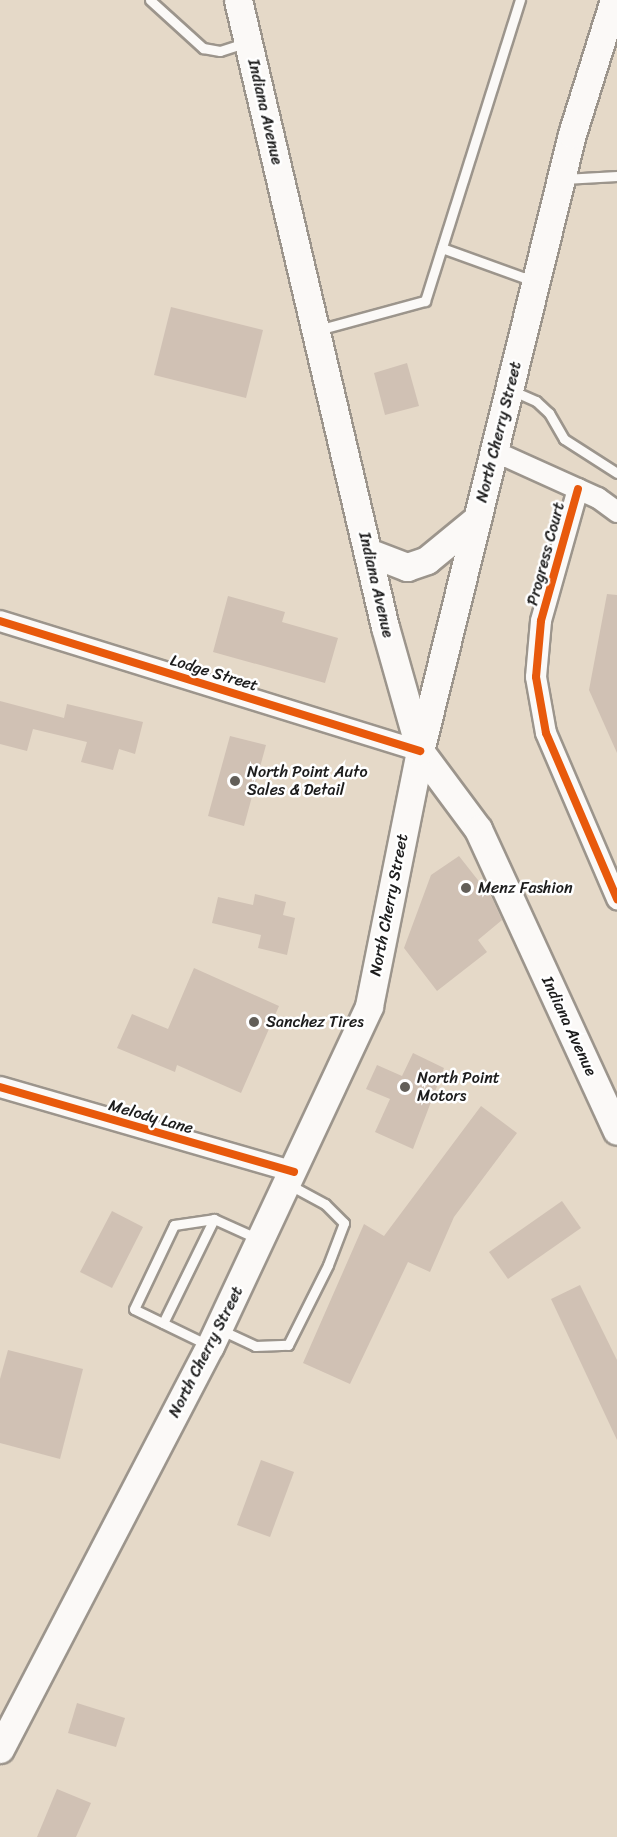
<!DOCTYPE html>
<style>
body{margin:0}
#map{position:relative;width:617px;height:1837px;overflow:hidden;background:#e5d9c8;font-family:Sriracha,sans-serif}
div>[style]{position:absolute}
.building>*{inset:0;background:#d0c1b4}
.roads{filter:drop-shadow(2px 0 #9c958c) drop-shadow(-2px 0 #9c958c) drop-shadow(0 2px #9c958c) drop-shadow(0 -2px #9c958c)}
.service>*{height:9px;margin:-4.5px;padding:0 4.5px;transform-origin:4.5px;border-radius:4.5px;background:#fbf9f7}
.minor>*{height:20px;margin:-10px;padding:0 10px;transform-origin:10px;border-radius:10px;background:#fbf9f7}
.secondary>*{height:27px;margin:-13.5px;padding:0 13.5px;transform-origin:13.5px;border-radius:13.5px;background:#fbf9f7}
.cycleway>*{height:8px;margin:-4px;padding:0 4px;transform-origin:4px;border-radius:4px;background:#e8590c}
.dots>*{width:16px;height:16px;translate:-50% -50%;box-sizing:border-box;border:3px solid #fff;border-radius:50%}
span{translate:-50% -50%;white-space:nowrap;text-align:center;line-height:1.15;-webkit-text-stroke:5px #fff;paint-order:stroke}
.street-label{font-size:16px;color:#1c1c1c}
.poi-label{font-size:16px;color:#1c1c1c}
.left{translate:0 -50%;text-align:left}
</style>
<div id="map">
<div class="building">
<i style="clip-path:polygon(171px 307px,263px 330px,246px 398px,154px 375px)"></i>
<i style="clip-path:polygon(407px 363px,419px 406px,385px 415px,374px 373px)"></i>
<i style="clip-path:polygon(607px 594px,617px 595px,617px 753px,589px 690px)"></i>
<i style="clip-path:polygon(228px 596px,285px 612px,282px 622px,338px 638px,325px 683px,213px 652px)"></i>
<i style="clip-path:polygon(0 701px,64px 718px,67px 704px,143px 722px,135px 754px,119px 749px,113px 770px,81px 762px,87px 742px,33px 729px,27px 751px,0 744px)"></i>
<i style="clip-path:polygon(230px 736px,266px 745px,244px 826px,208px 816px)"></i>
<i style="clip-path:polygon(459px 856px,492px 898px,502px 920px,478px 940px,487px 952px,437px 991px,404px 948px,431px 875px)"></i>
<i style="clip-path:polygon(255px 894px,286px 902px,283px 915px,295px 918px,287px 955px,258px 948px,261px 935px,212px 923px,218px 897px,253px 905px)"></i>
<i style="clip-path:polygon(194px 968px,279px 1006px,241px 1093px,177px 1065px,175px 1072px,117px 1048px,132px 1014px,168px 1029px)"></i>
<i style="clip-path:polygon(413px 1053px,444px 1068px,413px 1149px,375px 1132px,390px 1099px,366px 1089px,377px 1065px,402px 1076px)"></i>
<i style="clip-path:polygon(481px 1106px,517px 1133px,454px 1217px,430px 1272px,408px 1262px,350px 1384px,303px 1363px,364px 1224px,384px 1236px)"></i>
<i style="clip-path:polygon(562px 1201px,581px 1228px,508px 1279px,489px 1252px)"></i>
<i style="clip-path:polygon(112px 1211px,143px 1227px,112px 1288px,80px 1272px)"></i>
<i style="clip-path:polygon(580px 1285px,617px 1360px,617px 1440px,551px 1299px)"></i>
<i style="clip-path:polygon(8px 1350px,83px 1369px,60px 1459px,0 1443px,0 1379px)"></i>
<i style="clip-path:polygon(261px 1460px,294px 1472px,270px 1537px,237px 1525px)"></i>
<i style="clip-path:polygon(77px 1703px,125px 1718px,116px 1747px,68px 1733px)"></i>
<i style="clip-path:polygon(57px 1789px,91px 1803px,76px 1837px,37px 1837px)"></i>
</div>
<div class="roads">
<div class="service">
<i style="left:150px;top:0;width:72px;rotate:42.2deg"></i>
<i style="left:203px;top:48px;width:17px;rotate:10deg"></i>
<i style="left:220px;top:51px;width:26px;rotate:-18deg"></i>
<i style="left:564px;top:179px;width:53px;rotate:-3.2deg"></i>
<i style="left:442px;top:248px;width:97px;rotate:19.9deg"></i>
<i style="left:318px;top:330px;width:111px;rotate:-15.2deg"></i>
<i style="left:425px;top:301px;width:316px;rotate:-72.5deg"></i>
<i style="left:511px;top:390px;width:27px;rotate:24deg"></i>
<i style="left:536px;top:401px;width:18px;rotate:43deg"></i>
<i style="left:549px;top:413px;width:30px;rotate:60deg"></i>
<i style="left:564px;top:439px;width:63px;rotate:32.7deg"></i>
<i style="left:163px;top:1323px;width:116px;rotate:-63.9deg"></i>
<i style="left:219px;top:1329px;width:40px;rotate:25deg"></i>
<i style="left:255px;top:1346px;width:33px;rotate:-2deg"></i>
<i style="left:288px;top:1345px;width:89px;rotate:-63.4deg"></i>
<i style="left:328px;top:1265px;width:45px;rotate:-69.1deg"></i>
<i style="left:344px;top:1223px;width:27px;rotate:-135deg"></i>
<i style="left:325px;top:1204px;width:42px;rotate:-151.6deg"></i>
<i style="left:208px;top:1345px;width:82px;rotate:-154.1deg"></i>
<i style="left:134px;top:1309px;width:93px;rotate:-64.5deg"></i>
<i style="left:174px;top:1225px;width:40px;rotate:-8.5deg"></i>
<i style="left:214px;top:1219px;width:46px;rotate:24.3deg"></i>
</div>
<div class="minor">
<i style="left:496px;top:452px;width:112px;rotate:24.3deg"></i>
<i style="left:598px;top:498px;width:24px;rotate:36deg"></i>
<i style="left:578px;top:489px;width:137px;rotate:105.7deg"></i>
<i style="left:541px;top:621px;width:56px;rotate:95.1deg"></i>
<i style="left:536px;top:677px;width:57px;rotate:79.9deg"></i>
<i style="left:546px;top:733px;width:181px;rotate:66.8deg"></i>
<i style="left:0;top:621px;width:440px;rotate:17.2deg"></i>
<i style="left:0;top:1087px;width:306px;rotate:16.1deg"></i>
</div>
<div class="secondary">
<i style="left:238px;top:0;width:644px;rotate:76.81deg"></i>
<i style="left:385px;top:627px;width:129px;rotate:74.2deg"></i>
<i style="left:420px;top:751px;width:97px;rotate:53.4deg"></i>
<i style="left:478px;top:829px;width:332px;rotate:65.3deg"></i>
<i style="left:368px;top:552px;width:42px;rotate:21deg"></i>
<i style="left:407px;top:567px;width:21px;rotate:-19deg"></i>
<i style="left:427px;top:560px;width:65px;rotate:-39.4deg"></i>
<i style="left:0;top:1749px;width:454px;rotate:-62.5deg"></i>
<i style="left:210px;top:1346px;width:375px;rotate:-64.9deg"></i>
<i style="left:369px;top:1006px;width:260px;rotate:-78.7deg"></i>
<i style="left:420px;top:751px;width:635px;rotate:-76.16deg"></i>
<i style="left:572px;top:134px;width:140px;rotate:-72.6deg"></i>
</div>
</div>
<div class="cycleway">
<i style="left:578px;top:489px;width:137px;rotate:105.7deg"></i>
<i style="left:541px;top:621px;width:56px;rotate:95.1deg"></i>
<i style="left:536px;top:677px;width:57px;rotate:79.9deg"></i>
<i style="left:546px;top:733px;width:181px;rotate:66.8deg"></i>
<i style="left:0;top:621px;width:440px;rotate:17.2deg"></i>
<i style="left:0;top:1087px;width:306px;rotate:16.1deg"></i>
</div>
<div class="dots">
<i style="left:235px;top:781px;background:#625e58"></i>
<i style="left:466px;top:888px;background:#625e58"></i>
<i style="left:254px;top:1022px;background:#625e58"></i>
<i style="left:405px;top:1087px;background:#625e58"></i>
</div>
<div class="street-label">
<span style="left:265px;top:112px;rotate:77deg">Indiana Avenue</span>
<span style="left:499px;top:432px;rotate:-76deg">North Cherry Street</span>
<span style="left:546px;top:554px;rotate:-75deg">Progress Court</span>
<span style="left:376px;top:585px;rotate:77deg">Indiana Avenue</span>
<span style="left:214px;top:673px;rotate:17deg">Lodge Street</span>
<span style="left:389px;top:905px;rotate:-79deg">North Cherry Street</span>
<span style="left:569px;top:1026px;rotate:65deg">Indiana Avenue</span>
<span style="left:151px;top:1117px;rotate:16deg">Melody Lane</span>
<span style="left:206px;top:1352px;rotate:-63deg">North Cherry Street</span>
</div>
<div class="poi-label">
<span class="left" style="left:247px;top:781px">North Point Auto<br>Sales &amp; Detail</span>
<span class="left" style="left:478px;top:888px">Menz Fashion</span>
<span class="left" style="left:266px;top:1022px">Sanchez Tires</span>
<span class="left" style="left:417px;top:1087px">North Point<br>Motors</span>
</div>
</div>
